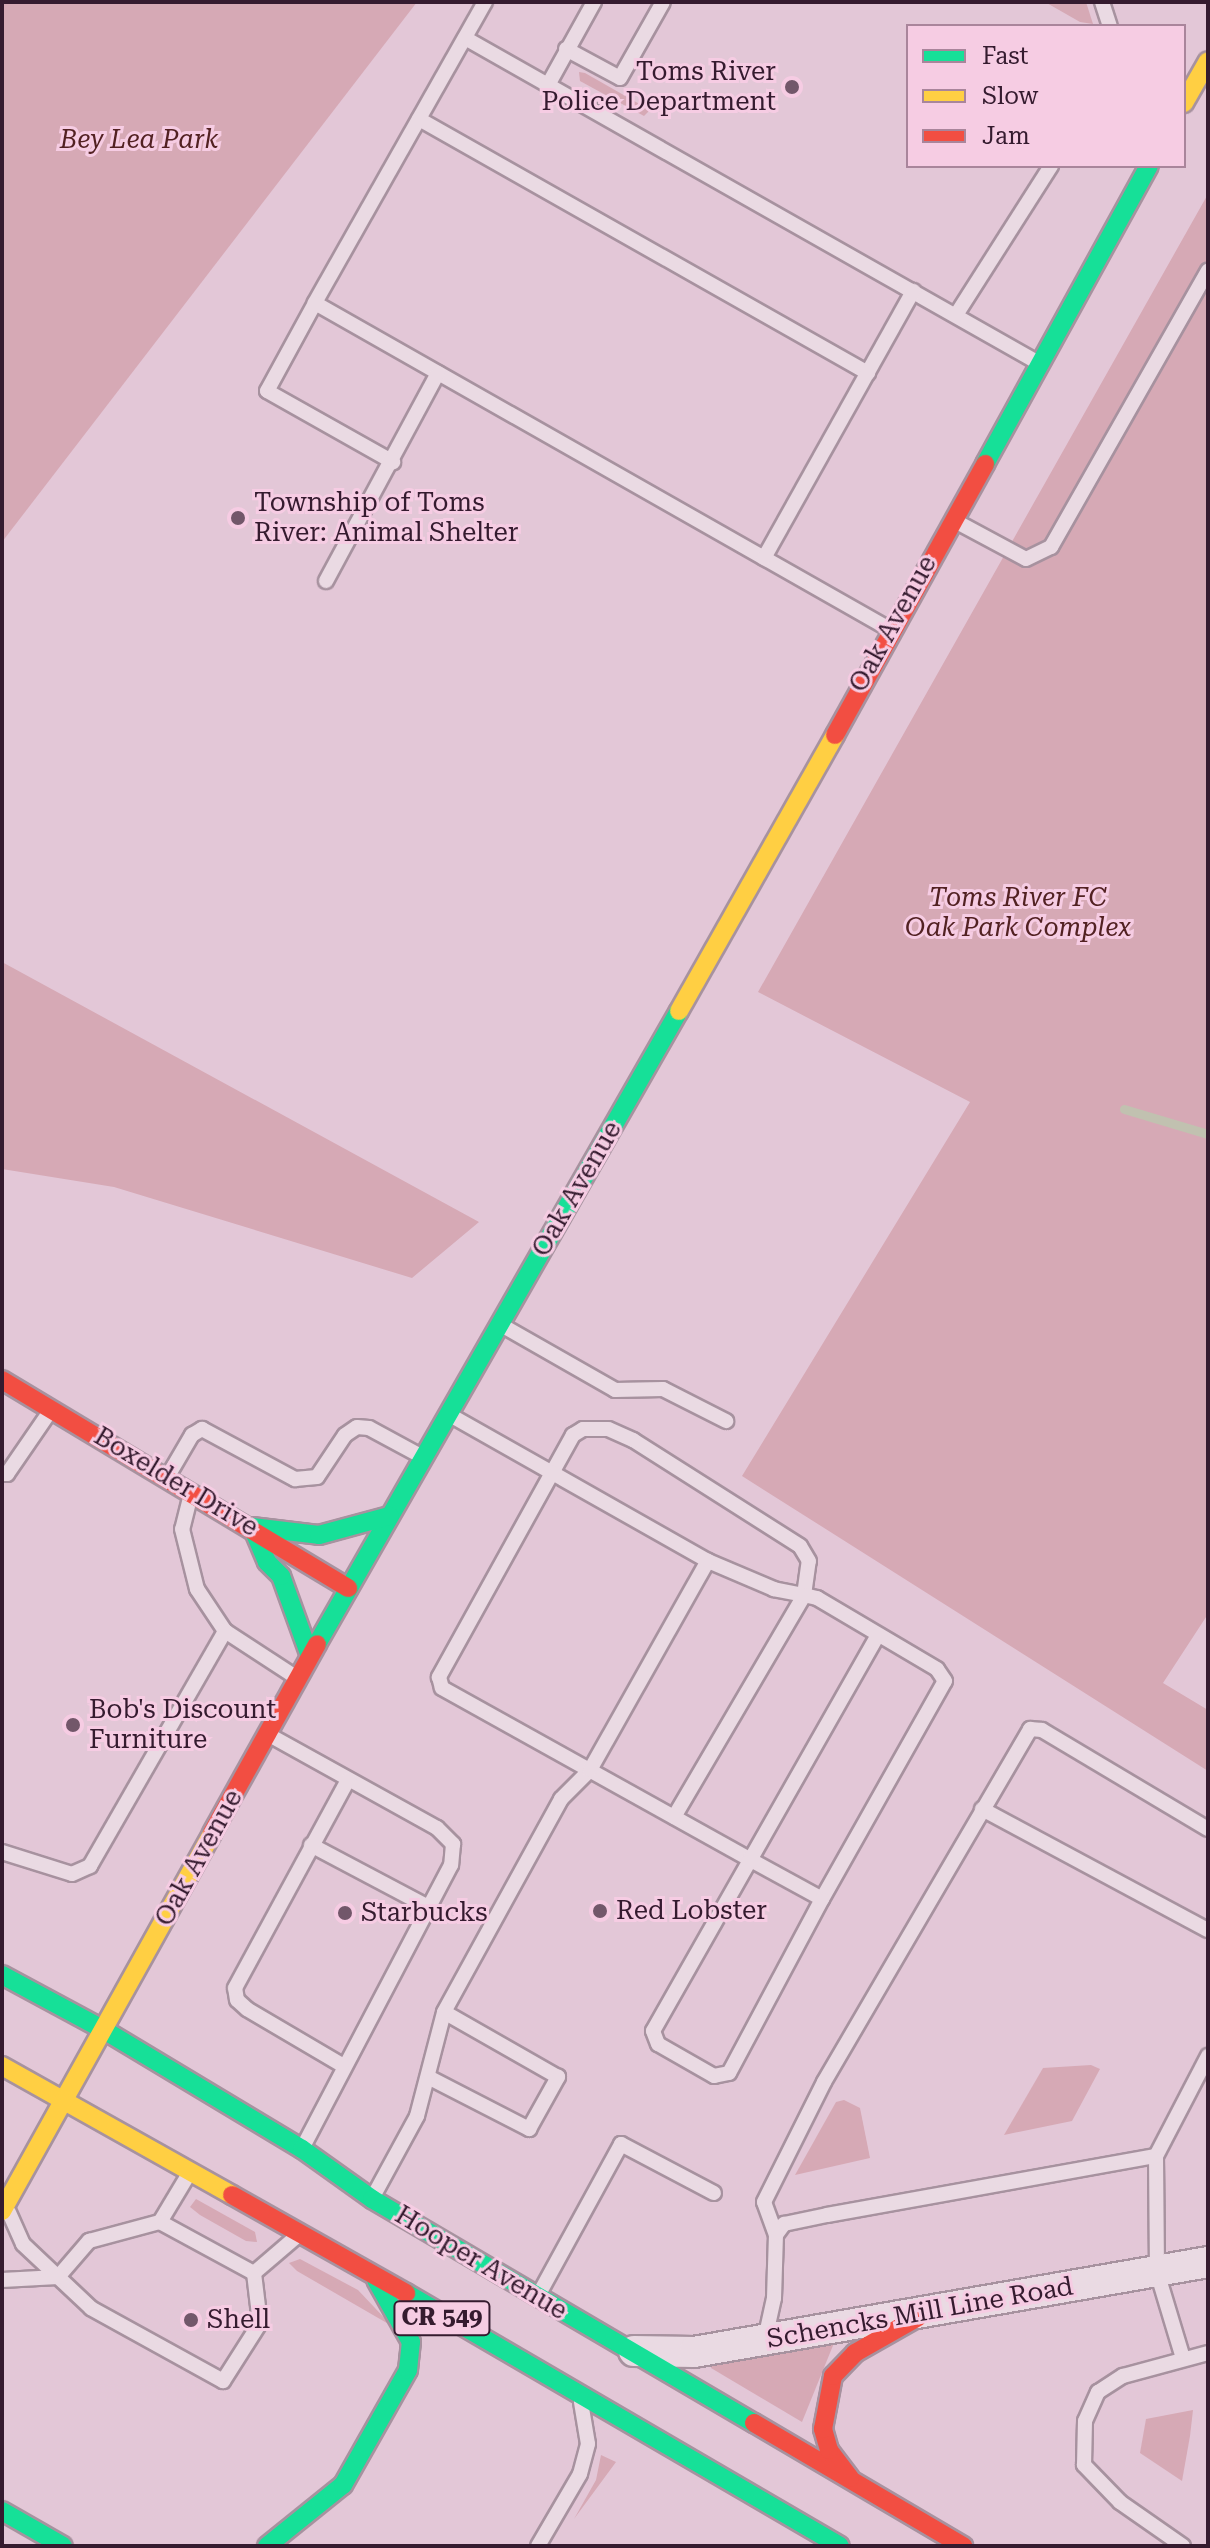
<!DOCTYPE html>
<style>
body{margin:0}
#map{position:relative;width:1210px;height:2548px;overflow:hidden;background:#e3c7d7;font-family:"Roboto Serif",serif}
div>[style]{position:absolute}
.green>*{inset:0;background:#d6a9b5}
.stream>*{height:9px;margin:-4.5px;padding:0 4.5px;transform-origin:4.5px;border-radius:4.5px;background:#c1c1b0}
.roads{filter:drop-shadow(2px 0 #a7929f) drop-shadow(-2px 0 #a7929f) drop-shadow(0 2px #a7929f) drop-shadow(0 -2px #a7929f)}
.lane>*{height:14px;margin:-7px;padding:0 7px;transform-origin:7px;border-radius:7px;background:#eadae3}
.street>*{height:30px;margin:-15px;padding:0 15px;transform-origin:15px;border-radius:15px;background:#eadae3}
.fast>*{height:18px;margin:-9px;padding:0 9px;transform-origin:9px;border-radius:9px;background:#16e098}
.slow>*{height:18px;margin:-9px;padding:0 9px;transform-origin:9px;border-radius:9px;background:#ffcf43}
.jam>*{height:18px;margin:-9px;padding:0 9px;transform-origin:9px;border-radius:9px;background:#f24e42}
.dots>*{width:22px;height:22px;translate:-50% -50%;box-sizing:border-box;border:4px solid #f6cce3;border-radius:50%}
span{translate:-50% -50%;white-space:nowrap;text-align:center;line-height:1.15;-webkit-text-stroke:6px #f6cce3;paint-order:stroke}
.shield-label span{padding:2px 6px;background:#f6cce3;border:2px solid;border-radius:6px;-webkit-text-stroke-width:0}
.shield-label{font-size:24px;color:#351b2f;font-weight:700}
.poi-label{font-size:26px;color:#351b2f}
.right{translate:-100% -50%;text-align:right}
.left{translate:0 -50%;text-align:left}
.park-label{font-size:26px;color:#522122;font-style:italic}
.street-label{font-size:26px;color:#351b2f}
.frame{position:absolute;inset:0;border:4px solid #351b2f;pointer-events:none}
.legend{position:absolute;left:906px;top:24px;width:280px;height:144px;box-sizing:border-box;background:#f6cce3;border:2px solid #a9859b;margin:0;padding:10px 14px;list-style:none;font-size:24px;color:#351b2f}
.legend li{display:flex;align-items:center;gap:16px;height:40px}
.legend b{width:40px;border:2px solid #a9859b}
</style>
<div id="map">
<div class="green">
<i style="clip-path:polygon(2px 2px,417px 2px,2px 542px)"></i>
<i style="clip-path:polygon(1045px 2px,1086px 2px,1093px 24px,1080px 22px)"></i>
<i style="clip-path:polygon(579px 72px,585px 73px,650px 110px,644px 116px,580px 81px)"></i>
<i style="clip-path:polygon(1208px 194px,1208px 1614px,1163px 1683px,1208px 1710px,1208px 1771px,742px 1476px,970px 1102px,758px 992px)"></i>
<i style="clip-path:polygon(2px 962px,479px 1222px,412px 1278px,114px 1187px,2px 1169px)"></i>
<i style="clip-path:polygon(1091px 2065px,1100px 2069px,1072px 2121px,1004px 2135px,1043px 2068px)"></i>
<i style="clip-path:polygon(844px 2100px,860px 2108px,870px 2158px,795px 2175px,836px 2102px)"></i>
<i style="clip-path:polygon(196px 2199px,255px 2232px,257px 2242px,246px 2241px,200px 2215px,190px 2207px)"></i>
<i style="clip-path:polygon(300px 2259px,358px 2290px,392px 2326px,297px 2271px,289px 2263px)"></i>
<i style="clip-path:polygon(831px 2341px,834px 2343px,802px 2422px,711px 2368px,712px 2362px)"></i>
<i style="clip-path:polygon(1193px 2410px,1190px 2436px,1182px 2481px,1140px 2453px,1146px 2419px)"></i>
<i style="clip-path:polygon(601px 2455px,616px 2462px,574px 2519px,596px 2480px)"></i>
</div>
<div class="stream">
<i style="left:1124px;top:1109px;width:88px;rotate:16.6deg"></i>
</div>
<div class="roads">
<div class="lane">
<i style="left:485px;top:2px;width:346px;rotate:119.5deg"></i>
<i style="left:315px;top:303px;width:660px;rotate:29.59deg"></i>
<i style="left:1102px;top:2px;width:25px;rotate:72deg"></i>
<i style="left:465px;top:38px;width:655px;rotate:29.54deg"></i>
<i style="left:566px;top:49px;width:61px;rotate:28.2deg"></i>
<i style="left:620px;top:78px;width:87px;rotate:-60.5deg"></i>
<i style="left:548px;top:85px;width:95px;rotate:-61deg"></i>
<i style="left:419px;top:119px;width:516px;rotate:29.5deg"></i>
<i style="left:315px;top:303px;width:100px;rotate:118.6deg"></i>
<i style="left:267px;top:391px;width:145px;rotate:29.4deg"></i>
<i style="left:956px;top:315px;width:177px;rotate:-57.5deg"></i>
<i style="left:957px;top:522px;width:78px;rotate:28.2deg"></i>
<i style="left:1026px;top:559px;width:28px;rotate:-26deg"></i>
<i style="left:1051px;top:547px;width:318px;rotate:-60.4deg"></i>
<i style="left:764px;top:558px;width:306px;rotate:-60.8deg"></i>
<i style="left:326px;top:581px;width:236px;rotate:-61.7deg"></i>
<i style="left:503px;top:1326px;width:129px;rotate:29.7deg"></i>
<i style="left:615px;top:1390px;width:48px;rotate:-1.2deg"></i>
<i style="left:663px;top:1389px;width:71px;rotate:26.9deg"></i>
<i style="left:2px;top:1474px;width:5px"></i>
<i style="left:7px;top:1474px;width:74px;rotate:-55.5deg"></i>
<i style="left:168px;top:1476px;width:48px;rotate:-59.7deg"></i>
<i style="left:192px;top:1435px;width:12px;rotate:-31deg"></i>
<i style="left:202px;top:1429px;width:106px;rotate:28.3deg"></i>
<i style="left:295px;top:1479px;width:22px;rotate:-5deg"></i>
<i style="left:317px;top:1477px;width:50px;rotate:-56.3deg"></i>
<i style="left:345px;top:1435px;width:14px;rotate:-34deg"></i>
<i style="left:357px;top:1427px;width:12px;rotate:5deg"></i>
<i style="left:369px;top:1428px;width:57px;rotate:28.4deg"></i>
<i style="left:190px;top:1498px;width:32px;rotate:104deg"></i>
<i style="left:182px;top:1529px;width:62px;rotate:76deg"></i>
<i style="left:197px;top:1589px;width:50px;rotate:56.3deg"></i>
<i style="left:225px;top:1631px;width:82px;rotate:33.1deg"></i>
<i style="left:271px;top:1736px;width:190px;rotate:29deg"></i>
<i style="left:437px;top:1828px;width:23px;rotate:45deg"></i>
<i style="left:453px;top:1844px;width:21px;rotate:95deg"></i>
<i style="left:451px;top:1865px;width:318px;rotate:117.7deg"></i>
<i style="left:982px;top:1809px;width:256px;rotate:28.2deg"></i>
<i style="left:674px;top:1817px;width:257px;rotate:-59.6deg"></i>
<i style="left:804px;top:1595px;width:34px;rotate:-82deg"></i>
<i style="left:809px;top:1561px;width:17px;rotate:-121deg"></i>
<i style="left:800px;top:1546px;width:198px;rotate:-147.6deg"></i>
<i style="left:633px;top:1440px;width:27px;rotate:-156deg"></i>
<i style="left:608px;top:1429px;width:25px;rotate:180deg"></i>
<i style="left:583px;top:1429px;width:12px;rotate:149deg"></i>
<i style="left:573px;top:1435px;width:277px;rotate:119deg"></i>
<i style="left:439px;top:1677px;width:11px;rotate:75deg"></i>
<i style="left:442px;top:1688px;width:351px;rotate:29.1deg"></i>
<i style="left:749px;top:1859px;width:83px;rotate:28.7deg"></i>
<i style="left:822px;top:1899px;width:250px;rotate:-60.6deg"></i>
<i style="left:945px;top:1681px;width:14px;rotate:-124deg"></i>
<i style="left:937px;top:1669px;width:139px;rotate:-149.4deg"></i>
<i style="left:817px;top:1598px;width:13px;rotate:-167deg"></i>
<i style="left:804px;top:1595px;width:31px;rotate:-169deg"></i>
<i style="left:774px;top:1589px;width:72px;rotate:-157deg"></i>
<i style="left:311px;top:1845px;width:132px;rotate:27.9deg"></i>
<i style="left:2px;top:1852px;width:73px;rotate:17.4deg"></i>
<i style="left:72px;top:1874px;width:20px;rotate:-24deg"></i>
<i style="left:90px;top:1866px;width:271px;rotate:-60.1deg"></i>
<i style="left:822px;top:1899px;width:197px;rotate:118.1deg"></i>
<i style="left:729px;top:2073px;width:15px;rotate:169deg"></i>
<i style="left:714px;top:2076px;width:64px;rotate:-150.3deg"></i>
<i style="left:658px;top:2044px;width:14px;rotate:-111deg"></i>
<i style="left:653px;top:2031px;width:455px;rotate:-60.4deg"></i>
<i style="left:342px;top:2065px;width:110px;rotate:-149.5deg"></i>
<i style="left:247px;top:2009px;width:13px;rotate:-138deg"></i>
<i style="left:237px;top:2000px;width:12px;rotate:-99deg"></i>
<i style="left:235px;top:1988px;width:237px;rotate:-61.5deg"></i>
<i style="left:428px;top:2077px;width:114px;rotate:27.2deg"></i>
<i style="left:529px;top:2129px;width:60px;rotate:-60.9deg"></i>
<i style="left:558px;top:2077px;width:131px;rotate:-150.3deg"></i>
<i style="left:1156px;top:2156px;width:113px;rotate:-62.5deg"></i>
<i style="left:374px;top:2195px;width:90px;rotate:-61.4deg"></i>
<i style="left:417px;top:2116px;width:107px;rotate:-75.4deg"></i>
<i style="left:444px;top:2012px;width:243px;rotate:-61.2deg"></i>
<i style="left:561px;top:1799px;width:41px;rotate:-45deg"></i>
<i style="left:590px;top:1770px;width:240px;rotate:-60.6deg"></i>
<i style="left:708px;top:1561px;width:294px;rotate:-150.5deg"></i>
<i style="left:160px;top:2222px;width:52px;rotate:-59deg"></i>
<i style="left:776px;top:2235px;width:14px;rotate:-54deg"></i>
<i style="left:784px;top:2224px;width:44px;rotate:-11.8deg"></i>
<i style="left:827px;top:2215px;width:334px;rotate:-10.2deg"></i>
<i style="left:1156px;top:2156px;width:116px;rotate:89.5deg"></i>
<i style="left:1157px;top:2272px;width:90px;rotate:73.2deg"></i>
<i style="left:254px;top:2273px;width:55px;rotate:-40.6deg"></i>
<i style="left:2px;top:2280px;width:56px;rotate:-3.1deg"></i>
<i style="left:58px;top:2277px;width:48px;rotate:-49.3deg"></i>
<i style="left:89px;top:2241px;width:73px;rotate:-15deg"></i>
<i style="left:160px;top:2222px;width:107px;rotate:28.5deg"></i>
<i style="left:254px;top:2273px;width:50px;rotate:83.2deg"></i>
<i style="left:260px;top:2323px;width:69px;rotate:122.5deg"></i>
<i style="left:223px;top:2381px;width:151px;rotate:-151.1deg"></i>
<i style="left:91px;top:2308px;width:45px;rotate:-136.8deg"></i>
<i style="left:58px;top:2277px;width:48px;rotate:-136.7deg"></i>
<i style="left:23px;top:2244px;width:35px;rotate:-114deg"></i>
<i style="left:539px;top:2294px;width:171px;rotate:-61.3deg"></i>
<i style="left:621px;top:2144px;width:105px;rotate:27.8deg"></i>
<i style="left:765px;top:2339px;width:42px;rotate:-77.6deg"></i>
<i style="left:774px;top:2298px;width:63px;rotate:-88.2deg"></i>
<i style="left:776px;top:2235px;width:35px;rotate:-110deg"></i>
<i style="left:764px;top:2202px;width:134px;rotate:-63.4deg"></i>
<i style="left:824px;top:2082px;width:409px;rotate:-59.7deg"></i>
<i style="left:1030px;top:1729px;width:12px;rotate:5deg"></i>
<i style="left:1042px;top:1730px;width:193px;rotate:30.8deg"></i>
<i style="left:538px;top:2546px;width:83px;rotate:-59.7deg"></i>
<i style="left:580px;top:2474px;width:31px;rotate:-75deg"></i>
<i style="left:588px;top:2444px;width:43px;rotate:-99.5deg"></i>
<i style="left:1183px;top:2546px;width:77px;rotate:-145.1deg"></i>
<i style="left:1120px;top:2502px;width:52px;rotate:-134.2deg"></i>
<i style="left:1084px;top:2465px;width:44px;rotate:-88.7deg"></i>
<i style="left:1085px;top:2421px;width:32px;rotate:-66deg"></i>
<i style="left:1098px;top:2392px;width:30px;rotate:-33deg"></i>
<i style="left:1123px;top:2376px;width:88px;rotate:-15.1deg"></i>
</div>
<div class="street">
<i style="left:634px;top:2351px;width:60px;rotate:1deg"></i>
<i style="left:694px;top:2352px;width:522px;rotate:-9.93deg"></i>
</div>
<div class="fast">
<i style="left:985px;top:464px;width:340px;rotate:-61.2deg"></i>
<i style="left:317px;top:1644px;width:729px;rotate:-60.24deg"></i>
<i style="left:310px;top:1656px;width:85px;rotate:-109.9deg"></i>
<i style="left:281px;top:1576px;width:20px;rotate:-135deg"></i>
<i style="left:267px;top:1562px;width:38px;rotate:-113deg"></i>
<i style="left:252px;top:1527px;width:67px;rotate:6.8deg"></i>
<i style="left:319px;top:1535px;width:73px;rotate:-15.2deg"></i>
<i style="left:2px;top:1975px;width:116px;rotate:28.3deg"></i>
<i style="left:104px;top:2030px;width:231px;rotate:31deg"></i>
<i style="left:302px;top:2149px;width:86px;rotate:35.5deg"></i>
<i style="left:372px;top:2199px;width:443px;rotate:30.4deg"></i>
<i style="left:406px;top:2293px;width:502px;rotate:30.24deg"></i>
<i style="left:2px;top:2511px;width:70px;rotate:29.8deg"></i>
<i style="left:267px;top:2546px;width:97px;rotate:-38.8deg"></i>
<i style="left:343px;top:2485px;width:132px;rotate:-60.5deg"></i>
<i style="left:408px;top:2370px;width:28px;rotate:-84deg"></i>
<i style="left:411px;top:2342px;width:71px;rotate:-119.4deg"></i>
</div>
<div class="slow">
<i style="left:1184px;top:103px;width:48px;rotate:-60.3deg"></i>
<i style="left:679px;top:1011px;width:317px;rotate:-60.5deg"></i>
<i style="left:2px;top:2066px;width:264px;rotate:29.3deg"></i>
<i style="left:2px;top:2211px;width:432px;rotate:-60.9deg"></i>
</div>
<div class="jam">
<i style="left:835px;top:735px;width:310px;rotate:-61deg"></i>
<i style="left:2px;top:1380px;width:404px;rotate:31deg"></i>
<i style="left:212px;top:1833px;width:216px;rotate:-60.9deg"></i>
<i style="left:232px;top:2195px;width:200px;rotate:29.4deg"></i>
<i style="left:754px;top:2423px;width:243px;rotate:30.5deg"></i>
<i style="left:850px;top:2478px;width:35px;rotate:-127deg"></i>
<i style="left:829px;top:2450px;width:22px;rotate:-106deg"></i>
<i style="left:823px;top:2429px;width:54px;rotate:-79.3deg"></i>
<i style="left:833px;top:2376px;width:32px;rotate:-46deg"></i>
<i style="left:855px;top:2353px;width:73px;rotate:-29.7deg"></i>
</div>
</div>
<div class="dots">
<i style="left:792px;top:87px;background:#72576a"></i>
<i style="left:238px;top:518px;background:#72576a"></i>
<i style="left:73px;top:1725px;background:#72576a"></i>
<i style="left:600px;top:1911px;background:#72576a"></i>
<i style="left:345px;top:1913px;background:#72576a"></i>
<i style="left:191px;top:2320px;background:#72576a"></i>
</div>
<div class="shield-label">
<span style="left:442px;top:2318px">CR 549</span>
</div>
<div class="poi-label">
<span class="right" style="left:776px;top:87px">Toms River<br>Police Department</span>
<span class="left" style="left:254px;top:518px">Township of Toms<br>River: Animal Shelter</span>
<span class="left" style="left:89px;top:1725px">Bob's Discount<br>Furniture</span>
<span class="left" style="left:616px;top:1911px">Red Lobster</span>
<span class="left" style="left:361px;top:1913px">Starbucks</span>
<span class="left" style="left:207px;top:2320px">Shell</span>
</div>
<div class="park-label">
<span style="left:139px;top:140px">Bey Lea Park</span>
<span style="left:1018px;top:913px">Toms River FC<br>Oak Park Complex</span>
</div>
<div class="street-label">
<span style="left:893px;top:624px;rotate:-61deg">Oak Avenue</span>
<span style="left:577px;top:1189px;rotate:-60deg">Oak Avenue</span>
<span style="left:176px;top:1482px;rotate:31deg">Boxelder Drive</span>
<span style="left:199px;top:1858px;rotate:-61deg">Oak Avenue</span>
<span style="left:481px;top:2263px;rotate:31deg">Hooper Avenue</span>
<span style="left:920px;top:2313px;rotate:-10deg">Schencks Mill Line Road</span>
</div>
<div class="frame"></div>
<ul class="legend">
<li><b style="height:10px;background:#16e098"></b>Fast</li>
<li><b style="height:10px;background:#ffcf43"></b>Slow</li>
<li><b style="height:10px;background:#f24e42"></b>Jam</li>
</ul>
</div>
